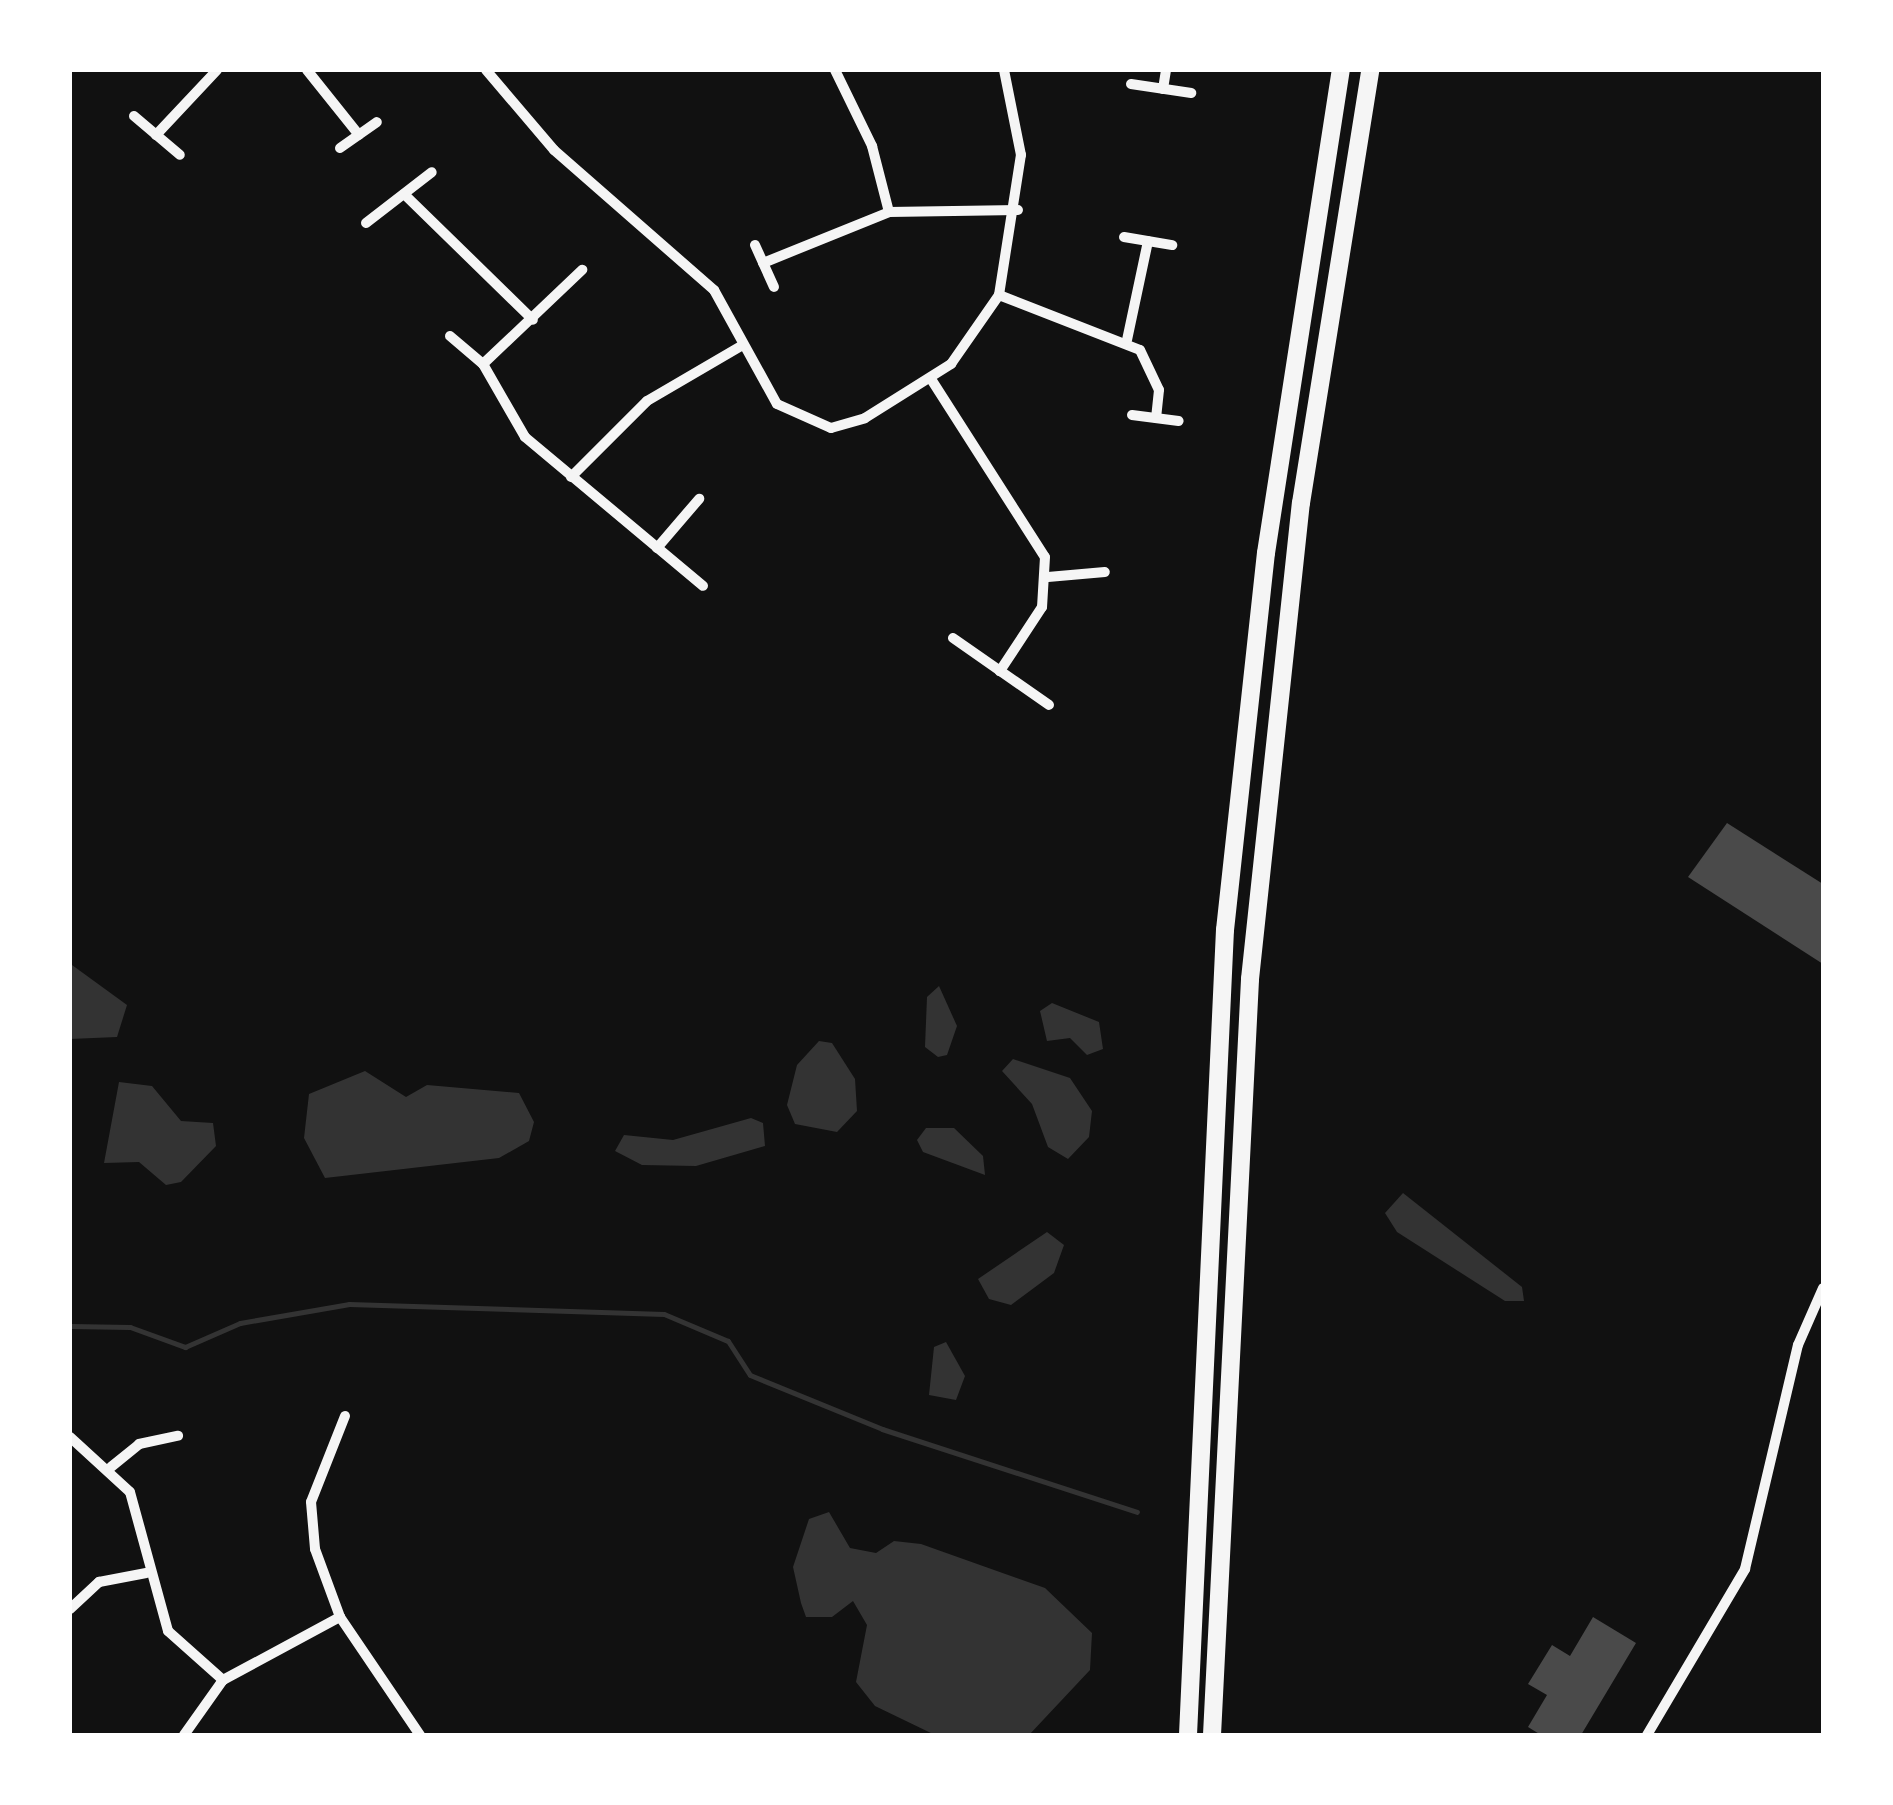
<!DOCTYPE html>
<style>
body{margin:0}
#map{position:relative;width:1893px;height:1805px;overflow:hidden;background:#111;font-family:Quicksand,sans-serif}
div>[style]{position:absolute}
.water>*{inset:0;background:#333}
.stream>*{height:5px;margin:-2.5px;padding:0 2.5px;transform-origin:2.5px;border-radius:2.5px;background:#333}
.building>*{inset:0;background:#4a4a4a}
.minor>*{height:10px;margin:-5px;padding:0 5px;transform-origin:5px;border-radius:5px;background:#f5f5f5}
.trunk>*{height:18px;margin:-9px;padding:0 9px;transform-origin:9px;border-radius:9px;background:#f5f5f5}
span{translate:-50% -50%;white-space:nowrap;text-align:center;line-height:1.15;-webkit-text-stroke:8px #fff;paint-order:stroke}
.frame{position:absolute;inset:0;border:72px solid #fff;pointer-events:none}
</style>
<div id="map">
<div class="water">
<i style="clip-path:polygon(72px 965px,127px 1005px,117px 1037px,70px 1039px)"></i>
<i style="clip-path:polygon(939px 986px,957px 1026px,947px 1055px,938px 1057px,925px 1047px,927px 997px)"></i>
<i style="clip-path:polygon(1052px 1003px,1099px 1022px,1103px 1049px,1087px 1055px,1070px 1038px,1047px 1041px,1040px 1011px)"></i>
<i style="clip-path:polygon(819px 1041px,832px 1043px,855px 1079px,857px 1111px,837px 1132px,795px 1124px,787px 1105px,797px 1065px)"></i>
<i style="clip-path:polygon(1013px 1059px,1070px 1078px,1092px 1111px,1089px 1137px,1068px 1159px,1048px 1147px,1032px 1104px,1002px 1071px)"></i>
<i style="clip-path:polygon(365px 1071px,406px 1097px,427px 1085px,519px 1093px,534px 1122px,529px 1141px,499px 1158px,325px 1178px,304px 1138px,309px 1094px)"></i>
<i style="clip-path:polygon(119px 1082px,152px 1086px,181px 1121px,213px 1123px,216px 1146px,181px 1182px,166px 1185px,139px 1162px,104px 1163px)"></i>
<i style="clip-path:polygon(751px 1118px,763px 1123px,765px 1146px,696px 1166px,642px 1165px,615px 1151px,624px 1135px,673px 1140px)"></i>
<i style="clip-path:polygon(926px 1128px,954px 1128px,983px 1156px,985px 1175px,923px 1152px,917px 1140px)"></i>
<i style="clip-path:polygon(1403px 1193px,1522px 1287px,1524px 1301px,1505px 1301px,1397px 1232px,1385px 1213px)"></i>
<i style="clip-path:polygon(1047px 1232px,1064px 1245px,1054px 1273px,1011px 1305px,989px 1299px,978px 1279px)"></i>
<i style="clip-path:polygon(946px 1342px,965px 1376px,956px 1400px,929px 1395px,934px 1347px)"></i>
<i style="clip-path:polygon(829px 1512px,850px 1548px,876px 1553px,894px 1541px,921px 1544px,1045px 1588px,1092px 1633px,1090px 1670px,1029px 1735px,935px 1735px,875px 1706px,856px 1682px,867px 1625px,853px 1601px,832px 1617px,806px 1617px,801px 1603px,793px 1567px,809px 1519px)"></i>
</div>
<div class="stream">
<i style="left:70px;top:1326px;width:60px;rotate:1deg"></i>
<i style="left:130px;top:1327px;width:59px;rotate:20deg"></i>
<i style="left:185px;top:1347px;width:60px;rotate:-23.6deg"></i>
<i style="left:240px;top:1323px;width:111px;rotate:-9.9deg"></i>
<i style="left:349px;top:1304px;width:315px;rotate:1.8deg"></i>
<i style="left:664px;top:1314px;width:69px;rotate:22.9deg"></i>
<i style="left:728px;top:1341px;width:40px;rotate:57.1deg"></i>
<i style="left:750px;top:1375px;width:143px;rotate:22.2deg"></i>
<i style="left:882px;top:1429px;width:268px;rotate:18deg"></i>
</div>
<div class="building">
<i style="clip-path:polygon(1727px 823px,1823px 884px,1823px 964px,1688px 877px)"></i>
<i style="clip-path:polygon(1593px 1617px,1636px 1643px,1581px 1735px,1541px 1735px,1528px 1727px,1547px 1695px,1528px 1684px,1552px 1645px,1570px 1656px)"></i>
</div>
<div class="minor">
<i style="left:307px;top:70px;width:83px;rotate:51.3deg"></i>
<i style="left:486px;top:70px;width:105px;rotate:49.6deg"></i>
<i style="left:554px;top:150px;width:213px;rotate:41.2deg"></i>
<i style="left:714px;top:290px;width:130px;rotate:61.1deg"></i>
<i style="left:777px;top:404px;width:59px;rotate:24deg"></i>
<i style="left:831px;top:428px;width:35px;rotate:-16deg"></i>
<i style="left:865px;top:418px;width:102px;rotate:-32.1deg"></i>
<i style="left:951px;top:364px;width:84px;rotate:-55.2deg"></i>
<i style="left:999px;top:295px;width:142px;rotate:-81.1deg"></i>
<i style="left:1021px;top:155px;width:87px;rotate:-101.3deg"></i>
<i style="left:835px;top:70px;width:85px;rotate:64deg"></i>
<i style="left:872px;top:146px;width:68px;rotate:75.6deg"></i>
<i style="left:1131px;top:84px;width:61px;rotate:8.5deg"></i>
<i style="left:1163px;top:89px;width:19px;rotate:-81deg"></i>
<i style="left:134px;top:116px;width:60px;rotate:40.3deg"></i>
<i style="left:156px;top:135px;width:89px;rotate:-46.8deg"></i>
<i style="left:340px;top:148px;width:45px;rotate:-35.1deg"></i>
<i style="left:404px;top:194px;width:180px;rotate:44.3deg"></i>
<i style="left:366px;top:223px;width:83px;rotate:-37.7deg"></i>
<i style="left:1124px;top:237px;width:49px;rotate:9.5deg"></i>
<i style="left:755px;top:245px;width:46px;rotate:65.7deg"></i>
<i style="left:763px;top:263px;width:136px;rotate:-22deg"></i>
<i style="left:889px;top:212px;width:129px;rotate:-0.9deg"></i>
<i style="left:999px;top:295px;width:151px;rotate:21.3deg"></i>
<i style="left:1140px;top:350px;width:44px;rotate:64.6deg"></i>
<i style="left:1159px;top:390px;width:28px;rotate:96deg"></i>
<i style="left:450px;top:336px;width:43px;rotate:40.3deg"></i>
<i style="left:483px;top:364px;width:84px;rotate:60.1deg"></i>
<i style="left:525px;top:437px;width:232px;rotate:39.9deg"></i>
<i style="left:1127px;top:340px;width:101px;rotate:-78deg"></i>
<i style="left:483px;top:364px;width:137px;rotate:-43.5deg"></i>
<i style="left:931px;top:379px;width:211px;rotate:57.4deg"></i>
<i style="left:1045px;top:557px;width:50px;rotate:93.4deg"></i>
<i style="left:1042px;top:607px;width:77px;rotate:123.3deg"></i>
<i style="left:1132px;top:415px;width:47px;rotate:7.3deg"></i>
<i style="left:571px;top:477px;width:107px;rotate:-45deg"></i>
<i style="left:647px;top:401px;width:111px;rotate:-30.3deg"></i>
<i style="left:657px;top:548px;width:65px;rotate:-49.4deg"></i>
<i style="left:1048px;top:577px;width:57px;rotate:-5deg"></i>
<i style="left:953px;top:638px;width:117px;rotate:34.9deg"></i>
<i style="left:345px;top:1416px;width:92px;rotate:111.6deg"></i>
<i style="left:311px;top:1502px;width:47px;rotate:85.1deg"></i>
<i style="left:315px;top:1549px;width:72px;rotate:69.8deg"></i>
<i style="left:340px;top:1617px;width:143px;rotate:55.9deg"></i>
<i style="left:70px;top:1437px;width:81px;rotate:42.5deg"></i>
<i style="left:130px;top:1492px;width:144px;rotate:74.7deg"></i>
<i style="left:168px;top:1631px;width:74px;rotate:41.7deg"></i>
<i style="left:111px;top:1467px;width:36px;rotate:-39deg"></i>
<i style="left:139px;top:1444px;width:40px;rotate:-12deg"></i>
<i style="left:70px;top:1609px;width:40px;rotate:-43deg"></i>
<i style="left:99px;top:1582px;width:48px;rotate:-10.8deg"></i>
<i style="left:184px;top:1735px;width:67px;rotate:-54.7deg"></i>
<i style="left:223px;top:1680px;width:133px;rotate:-28.3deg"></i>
<i style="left:1647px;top:1735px;width:193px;rotate:-59.4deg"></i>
<i style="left:1745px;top:1569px;width:230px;rotate:-76.7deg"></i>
<i style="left:1798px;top:1345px;width:62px;rotate:-66.3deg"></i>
</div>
<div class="trunk">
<i style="left:1188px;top:1735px;width:806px;rotate:-87.37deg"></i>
<i style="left:1225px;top:930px;width:379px;rotate:-83.8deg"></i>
<i style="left:1266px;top:553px;width:489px;rotate:-81.2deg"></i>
<i style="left:1212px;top:1735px;width:757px;rotate:-87.12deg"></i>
<i style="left:1250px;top:979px;width:479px;rotate:-83.9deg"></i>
<i style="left:1301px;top:503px;width:438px;rotate:-80.9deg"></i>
</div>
<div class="frame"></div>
</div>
